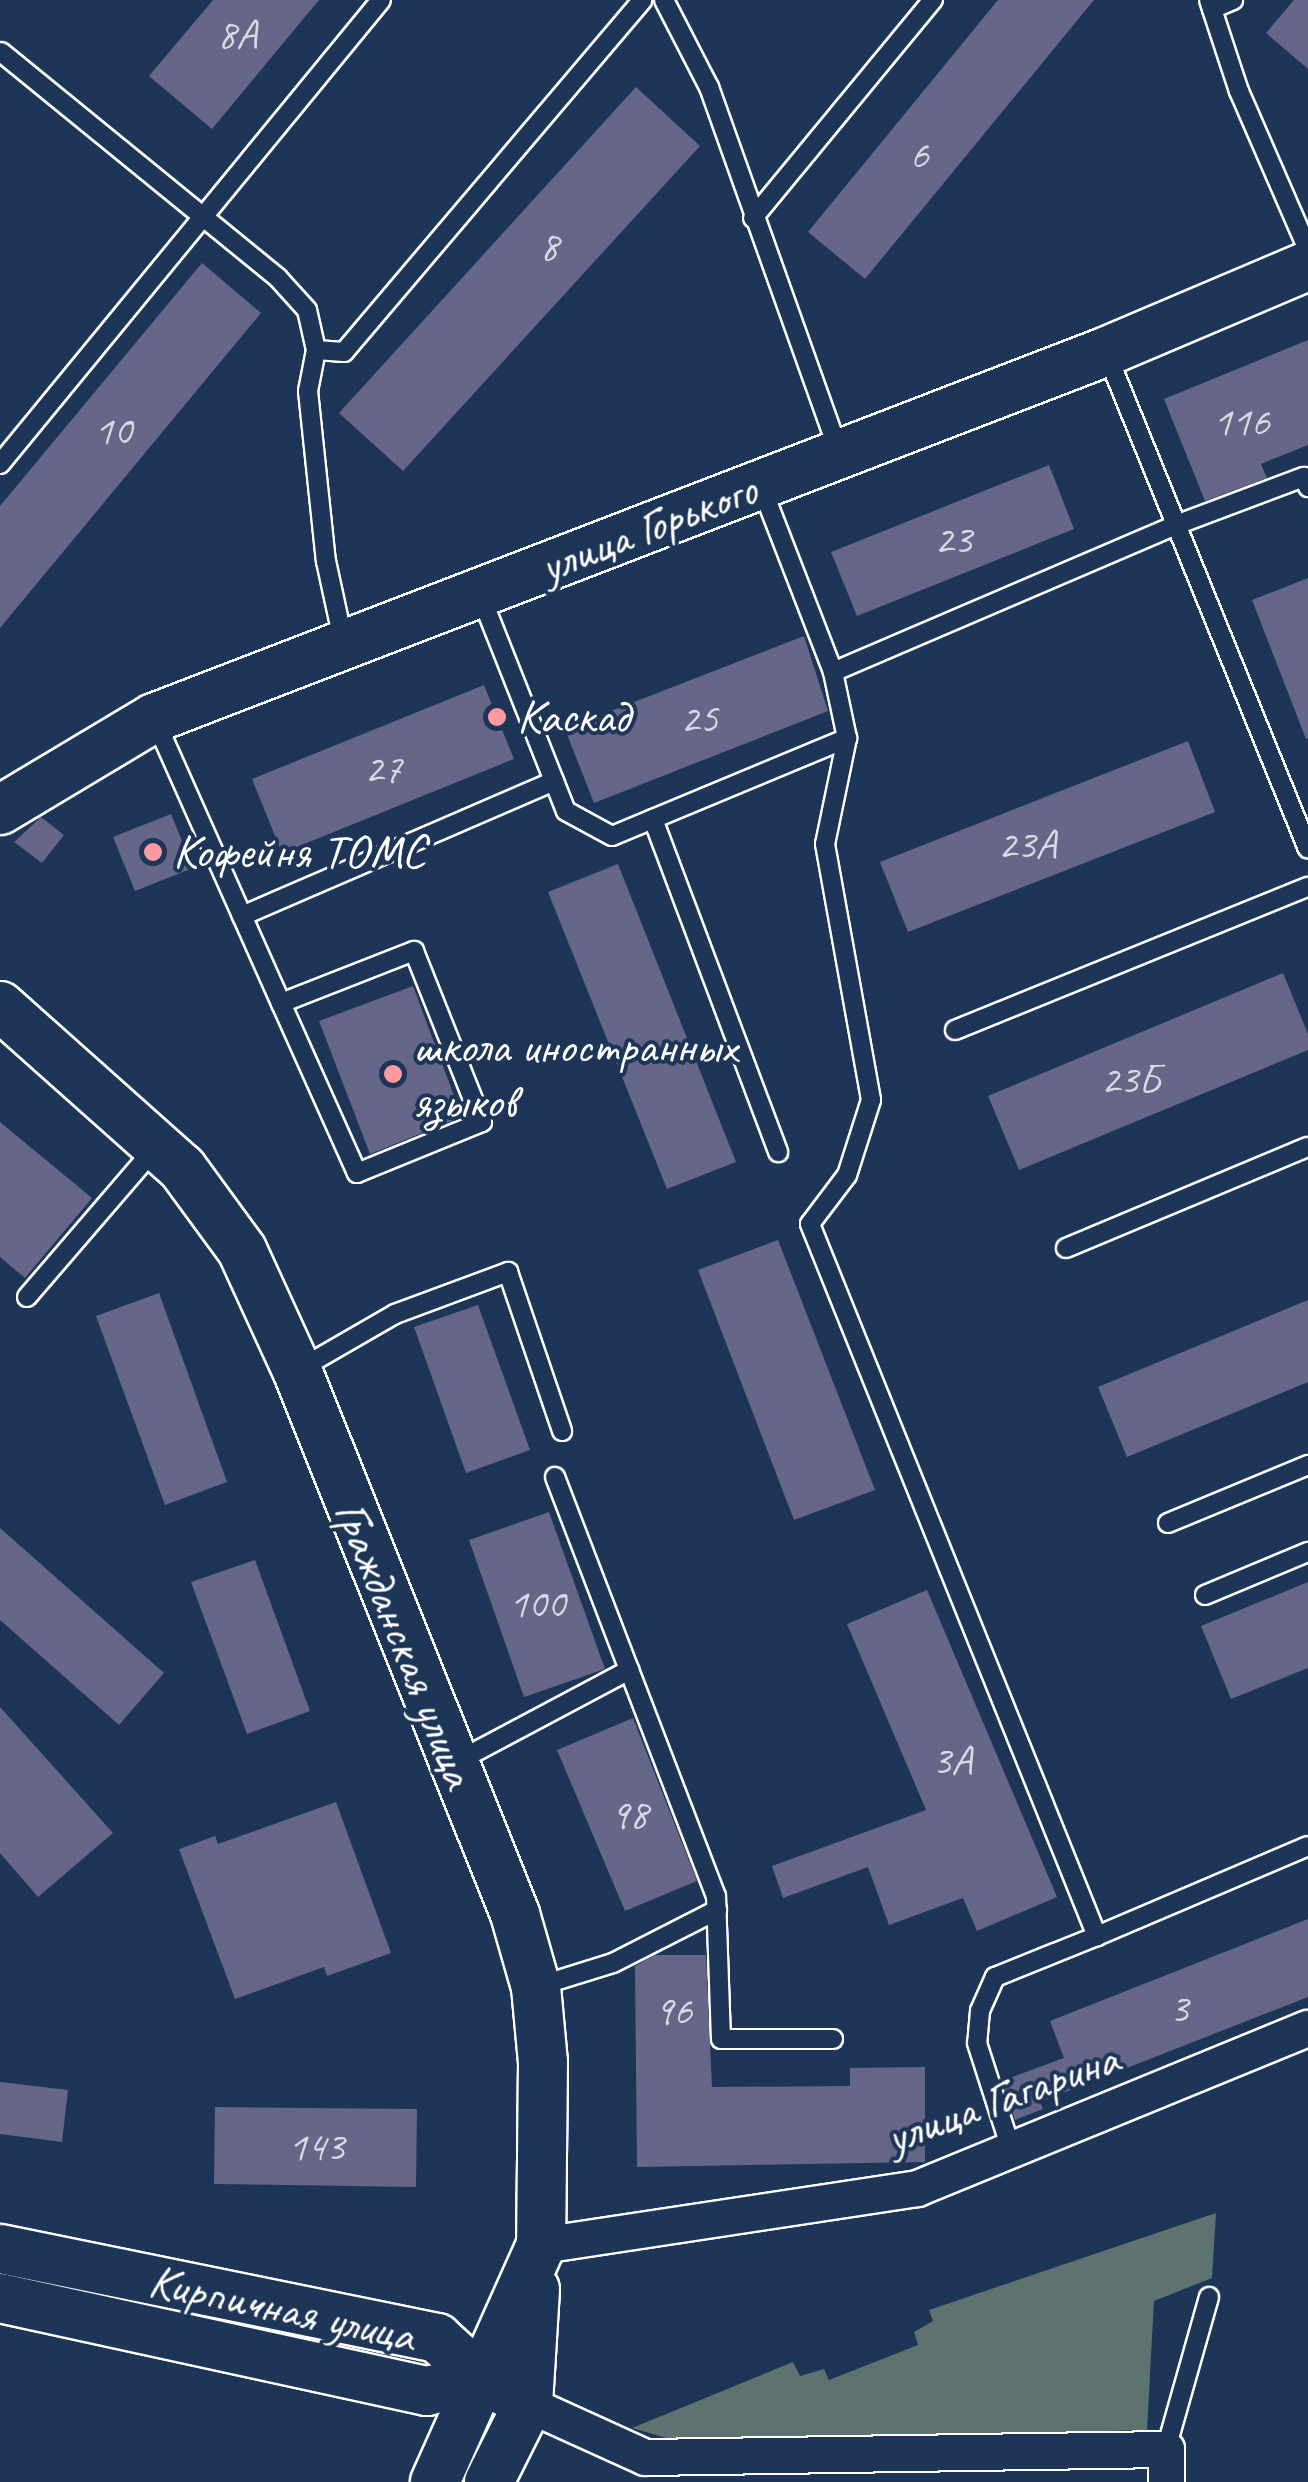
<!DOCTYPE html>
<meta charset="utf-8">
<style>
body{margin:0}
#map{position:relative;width:1308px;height:2482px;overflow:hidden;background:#1d3557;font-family:Caveat,sans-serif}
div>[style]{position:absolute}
.green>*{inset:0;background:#5e736f}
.building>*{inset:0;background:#666689}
.roads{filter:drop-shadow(2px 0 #fff) drop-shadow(-2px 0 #fff) drop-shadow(0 2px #fff) drop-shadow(0 -2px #fff)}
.lane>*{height:18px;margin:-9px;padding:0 9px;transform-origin:9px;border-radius:9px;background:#1d3557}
.street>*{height:35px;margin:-17.5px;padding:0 17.5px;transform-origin:17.5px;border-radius:17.5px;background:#1d3557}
.secondary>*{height:48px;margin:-24px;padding:0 24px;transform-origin:24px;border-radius:24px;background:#1d3557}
.dots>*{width:28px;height:28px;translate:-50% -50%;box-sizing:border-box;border:5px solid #1d3557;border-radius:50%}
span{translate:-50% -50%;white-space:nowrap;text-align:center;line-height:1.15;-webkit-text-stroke:8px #1d3557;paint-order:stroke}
.number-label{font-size:42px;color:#d9d9e2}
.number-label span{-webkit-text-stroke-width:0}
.street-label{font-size:48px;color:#fff}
.poi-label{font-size:48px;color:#fff}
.left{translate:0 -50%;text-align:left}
</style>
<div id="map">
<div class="green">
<i style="clip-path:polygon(1216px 2213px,1212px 2278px,1154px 2301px,1147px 2430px,680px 2442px,632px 2428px,793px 2362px,800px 2376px,824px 2369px,829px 2380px,918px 2345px,914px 2332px,933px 2321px,929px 2310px)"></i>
</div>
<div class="building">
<i style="clip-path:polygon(213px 0,319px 0,212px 129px,149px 76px)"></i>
<i style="clip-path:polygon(998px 0,1094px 0,865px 279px,808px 232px)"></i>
<i style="clip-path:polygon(1294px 0,1308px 0,1308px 69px,1266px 33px)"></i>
<i style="clip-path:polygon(636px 87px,700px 146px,403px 471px,339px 413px)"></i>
<i style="clip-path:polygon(202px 263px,261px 313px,0 628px,0 506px)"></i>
<i style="clip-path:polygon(1308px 340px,1308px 445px,1261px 464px,1267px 478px,1205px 501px,1164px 399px)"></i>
<i style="clip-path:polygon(1049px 465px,1074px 529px,857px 616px,831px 552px)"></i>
<i style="clip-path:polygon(1308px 578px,1308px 738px,1306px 739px,1252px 600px)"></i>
<i style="clip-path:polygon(804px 636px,828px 711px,594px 803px,565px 729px)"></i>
<i style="clip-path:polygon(484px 685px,514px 759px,282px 853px,252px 779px)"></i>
<i style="clip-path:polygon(1188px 741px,1215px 812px,908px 932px,880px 862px)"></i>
<i style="clip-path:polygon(171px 814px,193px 868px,135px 891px,113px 837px)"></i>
<i style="clip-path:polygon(41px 817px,64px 835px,42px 863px,14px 842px)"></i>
<i style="clip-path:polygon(618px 864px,736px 1162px,667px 1189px,548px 892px)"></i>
<i style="clip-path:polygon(1283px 973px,1308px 1034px,1308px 1050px,1019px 1170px,988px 1096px)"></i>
<i style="clip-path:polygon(413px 986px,462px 1117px,370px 1154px,319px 1021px)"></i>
<i style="clip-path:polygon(0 1122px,92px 1198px,25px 1278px,0 1257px)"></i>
<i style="clip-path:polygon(778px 1240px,875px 1490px,794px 1520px,698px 1270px)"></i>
<i style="clip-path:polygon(159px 1293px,227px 1482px,165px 1505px,96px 1316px)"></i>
<i style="clip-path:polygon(1308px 1300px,1308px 1382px,1127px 1457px,1098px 1387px)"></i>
<i style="clip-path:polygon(478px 1305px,530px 1450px,466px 1473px,414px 1327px)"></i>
<i style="clip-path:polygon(549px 1512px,605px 1669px,524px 1697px,469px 1540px)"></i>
<i style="clip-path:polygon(0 1528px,164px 1673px,119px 1725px,0 1620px)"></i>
<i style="clip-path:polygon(255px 1560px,310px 1711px,247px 1734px,191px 1582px)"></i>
<i style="clip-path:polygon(1308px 1582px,1308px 1668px,1231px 1699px,1201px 1626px)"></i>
<i style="clip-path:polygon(927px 1590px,1057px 1897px,977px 1931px,963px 1898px,889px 1925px,868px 1867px,783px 1898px,772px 1866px,926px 1810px,847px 1624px)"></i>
<i style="clip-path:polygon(0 1707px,113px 1833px,38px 1897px,0 1853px)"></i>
<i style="clip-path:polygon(633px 1718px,697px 1881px,625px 1911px,557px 1750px)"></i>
<i style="clip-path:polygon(336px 1802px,391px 1953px,327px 1976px,324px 1967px,235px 1999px,179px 1849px,215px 1836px,218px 1844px)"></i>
<i style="clip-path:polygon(1308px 1919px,1308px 1997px,1040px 2102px,1043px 2109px,1015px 2120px,1002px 2081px,1064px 2058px,1050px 2021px)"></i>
<i style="clip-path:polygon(655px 1955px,706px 1955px,712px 2087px,850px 2086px,850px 2068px,925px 2067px,925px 2162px,637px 2167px,635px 1966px)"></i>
<i style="clip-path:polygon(0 2082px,68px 2090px,62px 2142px,0 2134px)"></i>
<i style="clip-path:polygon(215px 2107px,417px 2109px,416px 2187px,214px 2184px)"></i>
</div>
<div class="roads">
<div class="lane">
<i style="left:664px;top:0;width:98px;rotate:62.7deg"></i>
<i style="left:709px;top:87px;width:388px;rotate:70.4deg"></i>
<i style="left:1209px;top:0;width:96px;rotate:71.8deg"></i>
<i style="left:1239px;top:91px;width:173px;rotate:66.5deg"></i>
<i style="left:1212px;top:9px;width:23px;rotate:-23deg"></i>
<i style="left:1px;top:52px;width:357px;rotate:39.2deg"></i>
<i style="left:278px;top:278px;width:43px;rotate:47.8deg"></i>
<i style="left:307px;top:310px;width:41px;rotate:77.3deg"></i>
<i style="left:316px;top:350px;width:42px;rotate:101deg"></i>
<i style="left:308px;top:391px;width:171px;rotate:84deg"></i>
<i style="left:326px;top:561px;width:85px;rotate:77.8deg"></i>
<i style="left:753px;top:218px;width:283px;rotate:-50.5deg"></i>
<i style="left:316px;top:350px;width:28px;rotate:4deg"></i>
<i style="left:344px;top:352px;width:461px;rotate:-49.7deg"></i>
<i style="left:1106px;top:352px;width:536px;rotate:67.88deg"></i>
<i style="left:0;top:464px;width:600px;rotate:-50.61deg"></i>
<i style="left:761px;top:486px;width:199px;rotate:68.8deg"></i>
<i style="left:480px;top:594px;width:233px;rotate:68.4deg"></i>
<i style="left:566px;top:811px;width:52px;rotate:28.5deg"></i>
<i style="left:612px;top:836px;width:255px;rotate:-22.6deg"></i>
<i style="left:847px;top:738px;width:67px;rotate:-102deg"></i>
<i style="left:833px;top:672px;width:373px;rotate:-23.2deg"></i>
<i style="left:1176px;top:525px;width:137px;rotate:-20.6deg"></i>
<i style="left:1304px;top:477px;width:11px;rotate:68deg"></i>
<i style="left:154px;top:718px;width:312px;rotate:66deg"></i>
<i style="left:281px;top:1003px;width:143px;rotate:-21.4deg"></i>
<i style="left:414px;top:951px;width:184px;rotate:68.3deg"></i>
<i style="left:482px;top:1122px;width:135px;rotate:157.8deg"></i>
<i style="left:357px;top:1173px;width:186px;rotate:-114.1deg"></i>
<i style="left:847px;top:738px;width:108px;rotate:101.7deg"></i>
<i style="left:825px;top:844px;width:260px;rotate:79.8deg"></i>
<i style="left:871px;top:1100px;width:79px;rotate:107.7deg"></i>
<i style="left:847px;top:1175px;width:61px;rotate:127.1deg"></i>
<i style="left:810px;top:1224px;width:768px;rotate:68.05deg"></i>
<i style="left:1097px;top:1936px;width:110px;rotate:158.1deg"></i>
<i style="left:995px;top:1977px;width:37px;rotate:114deg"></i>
<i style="left:980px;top:2011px;width:32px;rotate:95deg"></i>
<i style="left:977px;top:2043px;width:114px;rotate:72.2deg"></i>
<i style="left:653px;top:819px;width:356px;rotate:69.4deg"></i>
<i style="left:242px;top:916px;width:340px;rotate:-23.4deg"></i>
<i style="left:955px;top:1030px;width:381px;rotate:-22.1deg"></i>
<i style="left:1066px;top:1248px;width:262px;rotate:-22.7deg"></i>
<i style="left:27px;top:1297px;width:196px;rotate:-49.3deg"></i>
<i style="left:298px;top:1370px;width:112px;rotate:-30deg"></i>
<i style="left:395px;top:1314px;width:121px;rotate:-20.4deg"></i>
<i style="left:508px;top:1272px;width:168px;rotate:71.2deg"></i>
<i style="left:555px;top:1477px;width:449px;rotate:69deg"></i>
<i style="left:716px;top:1896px;width:143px;rotate:88deg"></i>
<i style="left:721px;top:2039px;width:112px"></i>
<i style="left:1168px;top:1523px;width:152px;rotate:-22.5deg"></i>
<i style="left:1205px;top:1595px;width:112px;rotate:-22.7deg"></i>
<i style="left:458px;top:1761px;width:194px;rotate:-28deg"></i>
<i style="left:1097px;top:1936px;width:229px;rotate:-23.1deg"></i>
<i style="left:539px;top:1986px;width:77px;rotate:-17.3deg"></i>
<i style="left:613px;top:1963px;width:117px;rotate:-27deg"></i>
<i style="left:1166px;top:2449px;width:158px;rotate:-74.2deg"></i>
</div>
<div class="street">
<i style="left:541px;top:2245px;width:380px;rotate:-8.6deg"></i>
<i style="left:917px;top:2188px;width:422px;rotate:-22.3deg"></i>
<i style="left:528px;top:2404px;width:128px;rotate:24.4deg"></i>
<i style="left:645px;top:2457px;width:521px;rotate:-0.88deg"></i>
<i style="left:1166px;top:2449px;width:33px;rotate:90deg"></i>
</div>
<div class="secondary">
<i style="left:0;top:810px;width:179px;rotate:-30.9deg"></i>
<i style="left:154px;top:718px;width:1019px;rotate:-21.05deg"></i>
<i style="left:1105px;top:352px;width:220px;rotate:-23deg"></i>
<i style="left:0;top:1006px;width:244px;rotate:41.7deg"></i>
<i style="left:182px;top:1168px;width:102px;rotate:53.8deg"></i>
<i style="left:242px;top:1250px;width:132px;rotate:65.4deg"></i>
<i style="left:297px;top:1370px;width:586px;rotate:68.16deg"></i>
<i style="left:515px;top:1914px;width:76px;rotate:74deg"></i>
<i style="left:536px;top:1987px;width:75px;rotate:84.7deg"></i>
<i style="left:543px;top:2062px;width:183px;rotate:90.6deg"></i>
<i style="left:541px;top:2245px;width:260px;rotate:114.1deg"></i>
<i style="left:0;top:2249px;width:446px;rotate:11.5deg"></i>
<i style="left:437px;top:2338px;width:59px;rotate:42.3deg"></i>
<i style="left:481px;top:2378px;width:54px;rotate:29deg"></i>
<i style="left:0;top:2298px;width:437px;rotate:12.3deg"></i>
<i style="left:427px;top:2391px;width:56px;rotate:-13.5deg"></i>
<i style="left:489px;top:2482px;width:87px;rotate:-63.4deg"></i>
<i style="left:528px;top:2404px;width:115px;rotate:-86.5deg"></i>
</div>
</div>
<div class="dots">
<i style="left:497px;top:717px;background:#ff9aa2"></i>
<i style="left:153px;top:852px;background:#ff9aa2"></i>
<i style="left:393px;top:1074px;background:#ff9aa2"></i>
</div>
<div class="number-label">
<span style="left:237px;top:35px">8А</span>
<span style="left:919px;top:155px">6</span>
<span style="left:549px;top:247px">8</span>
<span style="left:1241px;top:422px">116</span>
<span style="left:113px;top:431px">10</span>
<span style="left:953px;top:540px">23</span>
<span style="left:699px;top:719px">25</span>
<span style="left:383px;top:769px">27</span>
<span style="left:1027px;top:845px">23А</span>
<span style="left:1130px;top:1080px">23Б</span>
<span style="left:537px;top:1604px">100</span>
<span style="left:952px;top:1761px">3А</span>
<span style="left:629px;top:1815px">98</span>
<span style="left:1179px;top:2009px">3</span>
<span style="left:673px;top:2011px">96</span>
<span style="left:316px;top:2147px">143</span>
</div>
<div class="street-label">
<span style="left:648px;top:528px;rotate:-21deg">улица Горького</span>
<span style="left:405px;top:1644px;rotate:68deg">Гражданская улица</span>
<span style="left:1002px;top:2098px;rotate:-20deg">улица Гагарина</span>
<span style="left:282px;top:2308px;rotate:12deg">Кирпичная улица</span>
</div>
<div class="poi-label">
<span class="left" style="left:517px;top:717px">Каскад</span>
<span class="left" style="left:173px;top:852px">Кофейня ТОМС</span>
<span class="left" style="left:413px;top:1074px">школа иностранных<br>языков</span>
</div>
</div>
